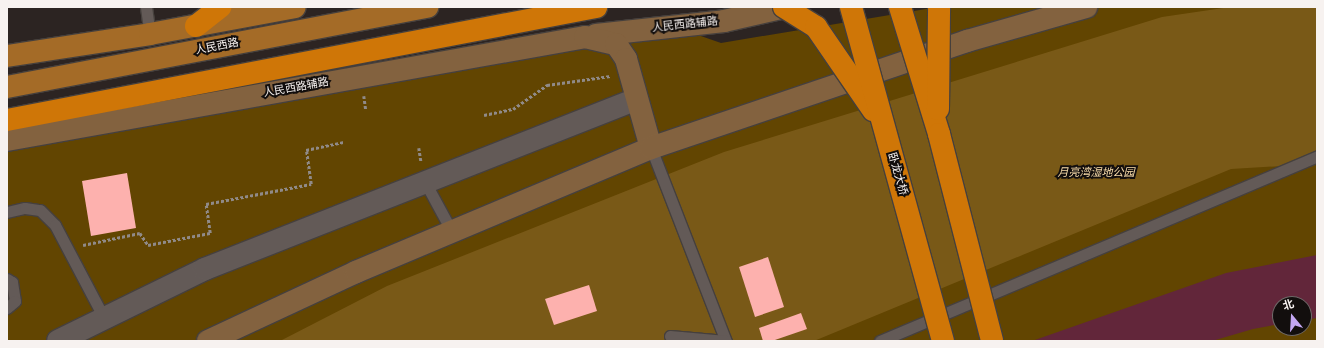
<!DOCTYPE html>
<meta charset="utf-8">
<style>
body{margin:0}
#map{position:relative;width:1324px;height:348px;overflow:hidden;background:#2c2422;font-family:"Roboto Serif","Noto Sans SC",serif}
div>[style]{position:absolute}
.green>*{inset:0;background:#624501}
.forest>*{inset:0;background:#795917}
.water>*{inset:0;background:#62263a}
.building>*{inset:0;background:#fdb1ae}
.path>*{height:2.5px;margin-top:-1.25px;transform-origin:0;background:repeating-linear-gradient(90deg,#908a88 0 3px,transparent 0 5px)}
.roads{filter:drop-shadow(1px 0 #46403d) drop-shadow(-1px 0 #46403d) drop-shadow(0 1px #46403d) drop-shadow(0 -1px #46403d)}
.lane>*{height:11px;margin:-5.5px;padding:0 5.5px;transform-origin:5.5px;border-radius:5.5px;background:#635a57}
.street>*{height:22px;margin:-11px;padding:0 11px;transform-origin:11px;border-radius:11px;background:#635a57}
.secondary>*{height:22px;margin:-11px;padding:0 11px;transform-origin:11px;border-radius:11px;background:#83623f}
.primary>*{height:22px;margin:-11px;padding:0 11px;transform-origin:11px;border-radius:11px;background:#a46b27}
.highway>*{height:22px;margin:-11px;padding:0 11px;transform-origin:11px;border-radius:11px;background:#cf7607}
.bridges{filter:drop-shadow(1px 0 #46403d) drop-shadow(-1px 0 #46403d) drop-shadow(0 1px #46403d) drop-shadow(0 -1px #46403d)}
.highway-bridge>*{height:22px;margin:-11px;padding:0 11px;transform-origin:11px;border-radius:11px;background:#cf7607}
span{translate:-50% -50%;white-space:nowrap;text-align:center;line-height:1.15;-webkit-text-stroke:4px #120e0d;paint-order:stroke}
.street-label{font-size:11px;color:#f7f2f0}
.park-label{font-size:11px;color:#f9ddab;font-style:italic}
.frame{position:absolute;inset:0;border:8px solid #f7f2f0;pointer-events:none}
.north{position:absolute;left:1272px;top:296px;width:40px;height:40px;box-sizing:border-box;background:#120e0d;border:1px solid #6e6968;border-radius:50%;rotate:342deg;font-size:11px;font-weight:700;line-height:16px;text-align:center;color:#f7f2f0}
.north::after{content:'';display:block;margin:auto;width:14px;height:18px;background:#c3a7f2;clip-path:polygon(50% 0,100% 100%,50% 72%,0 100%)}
</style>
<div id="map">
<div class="green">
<i style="clip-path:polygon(evenodd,938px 7px,1317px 7px,1317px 341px,7px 341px,7px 140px,672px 26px,721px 43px,938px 7px,1280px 304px,1304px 304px,1304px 328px,1280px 328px,1280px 304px)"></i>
</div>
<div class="forest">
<i style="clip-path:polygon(1230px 7px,1317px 7px,1317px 164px,1231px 169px,814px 341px,280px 341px,387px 286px,724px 152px,1162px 17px)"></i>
</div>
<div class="water">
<i style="clip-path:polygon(1317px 255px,1317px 318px,1304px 320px,1304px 304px,1280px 304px,1280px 324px,1253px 329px,1212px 341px,1032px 341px,1226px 273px)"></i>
</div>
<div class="building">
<i style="clip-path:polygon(127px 173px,136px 228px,91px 236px,82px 181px)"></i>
<i style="clip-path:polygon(768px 257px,784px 307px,755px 317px,739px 267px)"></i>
<i style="clip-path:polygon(589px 285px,597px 311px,554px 325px,545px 299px)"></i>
<i style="clip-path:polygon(801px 313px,807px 329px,772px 341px,763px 341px,759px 328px)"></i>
</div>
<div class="path">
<i style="left:364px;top:96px;width:14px;rotate:82deg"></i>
<i style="left:484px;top:115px;width:30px;rotate:-12deg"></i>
<i style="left:513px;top:109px;width:42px;rotate:-35.2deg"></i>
<i style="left:547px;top:85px;width:64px;rotate:-8.1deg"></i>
<i style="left:419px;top:148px;width:13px;rotate:81deg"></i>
<i style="left:83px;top:245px;width:58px;rotate:-11.9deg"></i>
<i style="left:140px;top:233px;width:14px;rotate:56deg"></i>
<i style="left:148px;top:245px;width:63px;rotate:-11deg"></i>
<i style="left:210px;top:233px;width:29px;rotate:-98deg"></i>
<i style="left:206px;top:204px;width:107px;rotate:-10.8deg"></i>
<i style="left:311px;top:184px;width:34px;rotate:-98deg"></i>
<i style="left:306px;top:150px;width:39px;rotate:-12deg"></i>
</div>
<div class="roads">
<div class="lane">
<i style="left:146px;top:7px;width:27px;rotate:82deg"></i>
<i style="left:651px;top:148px;width:207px;rotate:68.8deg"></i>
<i style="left:425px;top:182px;width:57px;rotate:61.6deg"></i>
<i style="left:7px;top:212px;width:18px;rotate:-13deg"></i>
<i style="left:25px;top:208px;width:15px;rotate:8deg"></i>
<i style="left:40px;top:210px;width:21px;rotate:45deg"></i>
<i style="left:55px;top:225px;width:105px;rotate:62.2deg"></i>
<i style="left:7px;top:279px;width:6px;rotate:31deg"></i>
<i style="left:12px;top:282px;width:19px;rotate:81deg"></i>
<i style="left:15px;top:301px;width:11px;rotate:139deg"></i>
<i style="left:670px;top:336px;width:56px;rotate:5.1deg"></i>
<i style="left:880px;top:341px;width:475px;rotate:-22.9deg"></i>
</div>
<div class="street">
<i style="left:58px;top:341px;width:164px;rotate:-26.1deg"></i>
<i style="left:205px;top:269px;width:464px;rotate:-21.5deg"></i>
</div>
<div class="secondary">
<i style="left:596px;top:35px;width:129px;rotate:-6.2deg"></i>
<i style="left:724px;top:21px;width:63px;rotate:-12.9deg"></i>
<i style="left:7px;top:140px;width:587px;rotate:-10.1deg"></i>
<i style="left:585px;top:37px;width:32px;rotate:13deg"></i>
<i style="left:616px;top:44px;width:18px;rotate:56deg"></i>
<i style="left:626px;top:59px;width:92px;rotate:74.3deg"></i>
<i style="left:208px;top:341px;width:163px;rotate:-25deg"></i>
<i style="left:356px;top:272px;width:320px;rotate:-22.8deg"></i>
<i style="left:651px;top:148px;width:334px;rotate:-18.7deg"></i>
<i style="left:967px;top:41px;width:124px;rotate:-15.9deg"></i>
</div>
<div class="primary">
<i style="left:7px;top:56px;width:145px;rotate:-8.7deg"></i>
<i style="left:150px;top:34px;width:147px;rotate:-10.5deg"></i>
<i style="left:7px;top:87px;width:428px;rotate:-10.8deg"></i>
</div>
<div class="highway">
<i style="left:196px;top:26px;width:31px;rotate:-38deg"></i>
<i style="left:7px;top:120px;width:600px;rotate:-10.86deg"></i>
</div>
</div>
<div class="bridges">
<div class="highway-bridge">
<i style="left:784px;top:7px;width:38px;rotate:32deg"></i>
<i style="left:816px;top:27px;width:101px;rotate:55.5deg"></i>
<i style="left:851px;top:7px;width:346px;rotate:74.6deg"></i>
<i style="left:900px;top:7px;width:133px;rotate:72.9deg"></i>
<i style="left:939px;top:134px;width:214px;rotate:75.6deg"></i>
<i style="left:938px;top:109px;width:102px;rotate:-89.4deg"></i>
</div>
</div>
<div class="street-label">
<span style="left:685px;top:25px;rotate:-6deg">人民西路辅路</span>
<span style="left:217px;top:47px;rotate:-11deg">人民西路</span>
<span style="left:296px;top:88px;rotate:-10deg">人民西路辅路</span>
<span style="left:897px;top:174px;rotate:74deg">卧龙大桥</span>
</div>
<div class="park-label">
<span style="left:1096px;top:173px">月亮湾湿地公园</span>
</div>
<div class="frame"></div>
<div class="north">北</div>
</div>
